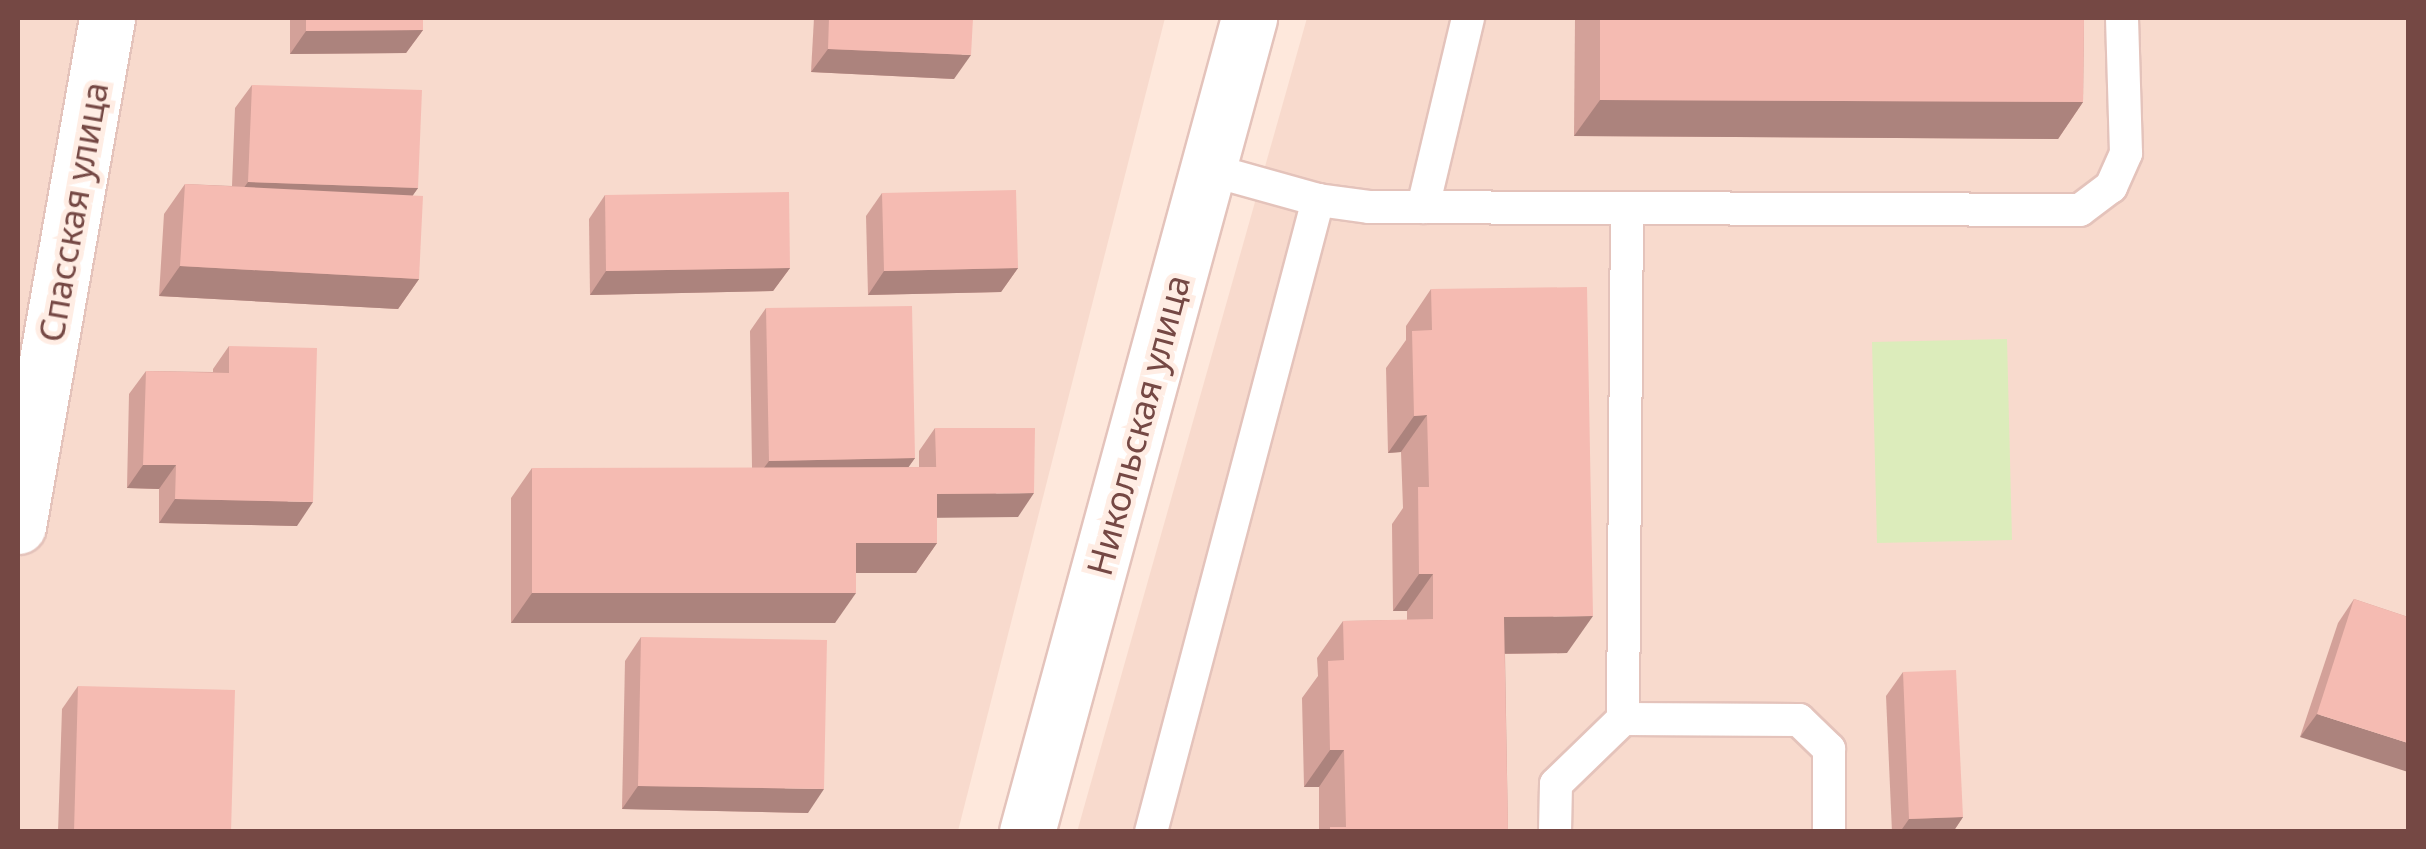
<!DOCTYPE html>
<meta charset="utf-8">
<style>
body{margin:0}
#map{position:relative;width:2426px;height:849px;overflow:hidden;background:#fee8dc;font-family:"Noto Sans",sans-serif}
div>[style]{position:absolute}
.residential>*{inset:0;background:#f8dacd}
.green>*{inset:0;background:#dcecbb}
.roads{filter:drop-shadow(2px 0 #e4c3bb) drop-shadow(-2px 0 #e4c3bb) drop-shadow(0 2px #e4c3bb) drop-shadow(0 -2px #e4c3bb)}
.service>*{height:32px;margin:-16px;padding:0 16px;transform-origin:16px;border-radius:16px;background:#fff}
.minor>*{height:55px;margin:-27.5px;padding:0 27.5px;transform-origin:27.5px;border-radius:27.5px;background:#fff}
.wall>*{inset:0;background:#d3a199}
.shaded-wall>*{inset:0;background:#ac837d}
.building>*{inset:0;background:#f5bbb2}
span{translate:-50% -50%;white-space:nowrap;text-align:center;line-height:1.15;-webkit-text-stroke:10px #ffede4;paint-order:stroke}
.street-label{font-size:35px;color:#754844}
.frame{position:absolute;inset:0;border:20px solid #754844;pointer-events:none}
</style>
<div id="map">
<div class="residential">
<i style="clip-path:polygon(18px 18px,1165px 18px,958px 831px,18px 831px)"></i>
<i style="clip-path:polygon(1307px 18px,2408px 18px,2408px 831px,1077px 832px)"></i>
</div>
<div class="green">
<i style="clip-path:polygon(2007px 339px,2012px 540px,1877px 543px,1872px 342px)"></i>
</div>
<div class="roads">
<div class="service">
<i style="left:1207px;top:169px;width:115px;rotate:15.6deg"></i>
<i style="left:1318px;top:200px;width:51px;rotate:7.8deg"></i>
<i style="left:1369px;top:207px;width:711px;rotate:0.24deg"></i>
<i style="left:2080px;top:210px;width:39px;rotate:-37deg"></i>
<i style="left:2111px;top:187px;width:37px;rotate:-66deg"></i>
<i style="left:2126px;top:153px;width:135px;rotate:-91.7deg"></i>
<i style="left:1423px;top:207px;width:194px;rotate:-76.6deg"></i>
<i style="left:1623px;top:719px;width:176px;rotate:0.3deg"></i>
<i style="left:1799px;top:720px;width:42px;rotate:44deg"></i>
<i style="left:1829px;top:749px;width:83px;rotate:90deg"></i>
<i style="left:1151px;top:832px;width:654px;rotate:-75.2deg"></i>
<i style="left:1555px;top:832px;width:48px;rotate:-88.8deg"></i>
<i style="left:1556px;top:784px;width:93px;rotate:-44.1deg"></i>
<i style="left:1623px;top:719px;width:511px;rotate:-89.55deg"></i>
</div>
<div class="minor">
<i style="left:18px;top:526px;width:516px;rotate:-80.06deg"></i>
<i style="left:1027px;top:832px;width:844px;rotate:-74.74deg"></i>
</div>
</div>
<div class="wall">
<i style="clip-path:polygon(290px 18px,423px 18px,423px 30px,406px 53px,290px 54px)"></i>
<i style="clip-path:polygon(814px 18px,973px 18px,954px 79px,811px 72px)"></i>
<i style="clip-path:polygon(1575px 18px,2084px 18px,2083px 102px,2058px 139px,1574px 136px)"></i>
<i style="clip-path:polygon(252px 85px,418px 188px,413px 195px,419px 279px,398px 309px,159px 296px,164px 214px,185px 184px,232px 186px,235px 108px)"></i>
<i style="clip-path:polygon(882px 193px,1018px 268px,1001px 292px,868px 295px,866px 216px)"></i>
<i style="clip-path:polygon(605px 195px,790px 268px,773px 291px,590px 295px,589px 219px)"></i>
<i style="clip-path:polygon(1431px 289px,1567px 653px,1505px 654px,1508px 832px,1319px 832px,1319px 787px,1304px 787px,1302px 698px,1318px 676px,1317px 658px,1343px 621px,1407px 620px,1407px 611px,1393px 611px,1392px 524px,1403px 508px,1401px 452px,1388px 453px,1386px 368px,1406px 340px,1406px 326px)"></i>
<i style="clip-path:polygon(766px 308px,915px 458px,908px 467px,919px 467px,919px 451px,935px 428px,1018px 517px,937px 517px,937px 543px,916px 573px,856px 573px,835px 623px,511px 623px,511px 498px,532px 468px,752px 468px,750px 331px)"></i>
<i style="clip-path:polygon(229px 346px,297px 526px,159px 523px,159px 489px,127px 488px,129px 394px,146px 371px,213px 372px,213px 369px)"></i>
<i style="clip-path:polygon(2354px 599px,2408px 617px,2300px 737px,2338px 623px)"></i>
<i style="clip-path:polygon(641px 637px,808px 813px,622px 809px,625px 661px)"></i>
<i style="clip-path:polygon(1903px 672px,1963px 817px,1953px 832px,1892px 832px,1886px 696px)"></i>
<i style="clip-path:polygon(78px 686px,231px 832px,58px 832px,62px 709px)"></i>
</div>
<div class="shaded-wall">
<i style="clip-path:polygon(423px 30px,406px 53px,290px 54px,306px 31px)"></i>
<i style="clip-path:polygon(828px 49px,971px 55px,954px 79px,811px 72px)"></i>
<i style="clip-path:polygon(1600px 100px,2083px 102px,2058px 139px,1574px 136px)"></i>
<i style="clip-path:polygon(248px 182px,418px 188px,401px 212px,231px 206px)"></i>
<i style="clip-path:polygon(180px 266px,419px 279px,398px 309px,159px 296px)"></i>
<i style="clip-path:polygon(790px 268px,773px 291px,590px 295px,606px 271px)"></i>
<i style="clip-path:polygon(1018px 268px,1001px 292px,868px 295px,884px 271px)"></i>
<i style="clip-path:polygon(1427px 415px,1401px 452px,1388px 453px,1414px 416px)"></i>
<i style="clip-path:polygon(915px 458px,898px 482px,752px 484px,769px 461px)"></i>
<i style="clip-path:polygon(143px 465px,176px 465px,159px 489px,127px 488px)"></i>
<i style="clip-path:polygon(1034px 493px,1018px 517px,919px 518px,936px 494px)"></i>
<i style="clip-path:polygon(175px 499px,313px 502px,297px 526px,159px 523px)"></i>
<i style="clip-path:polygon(856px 543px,937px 543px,916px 573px,835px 573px)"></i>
<i style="clip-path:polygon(1419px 574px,1433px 574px,1407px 611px,1393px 611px)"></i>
<i style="clip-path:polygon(532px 593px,856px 593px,835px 623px,511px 623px)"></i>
<i style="clip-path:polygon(1593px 616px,1567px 653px,1479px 654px,1504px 617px)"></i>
<i style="clip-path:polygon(2317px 714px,2408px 743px,2408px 772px,2300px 737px)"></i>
<i style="clip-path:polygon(1330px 750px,1344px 750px,1319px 787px,1304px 787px)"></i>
<i style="clip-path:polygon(638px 786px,824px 789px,808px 813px,622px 809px)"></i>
<i style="clip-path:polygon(1963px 817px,1953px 832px,1900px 832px,1909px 819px)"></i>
</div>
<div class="building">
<i style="clip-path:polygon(306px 18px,423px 18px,423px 30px,306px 31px)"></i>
<i style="clip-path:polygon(829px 18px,973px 18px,971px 55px,828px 49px)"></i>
<i style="clip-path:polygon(1600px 18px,2084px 18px,2083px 102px,1600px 100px)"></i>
<i style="clip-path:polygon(252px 85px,422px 90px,418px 188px,248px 182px)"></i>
<i style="clip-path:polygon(185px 184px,423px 196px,419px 279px,180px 266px)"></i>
<i style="clip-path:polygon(1016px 190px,1018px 268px,884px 271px,882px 193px)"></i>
<i style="clip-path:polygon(789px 192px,790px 268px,606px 271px,605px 195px)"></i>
<i style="clip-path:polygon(1587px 287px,1593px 616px,1504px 617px,1508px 832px,1330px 832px,1330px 827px,1346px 827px,1344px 750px,1330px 750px,1328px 661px,1344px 660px,1343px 621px,1433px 619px,1433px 574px,1419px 574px,1418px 487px,1429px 487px,1427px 415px,1414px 416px,1412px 331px,1432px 330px,1431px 289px)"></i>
<i style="clip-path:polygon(912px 306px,915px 458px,769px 461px,766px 308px)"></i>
<i style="clip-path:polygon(229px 346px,317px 348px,313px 502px,175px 499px,176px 465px,143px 465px,146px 371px,229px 373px)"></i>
<i style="clip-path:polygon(935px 428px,1035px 428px,1034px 493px,937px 494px)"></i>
<i style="clip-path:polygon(937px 467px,937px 543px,856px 543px,856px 593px,532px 593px,532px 468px)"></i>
<i style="clip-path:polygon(2354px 599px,2408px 617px,2408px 743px,2317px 714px)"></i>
<i style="clip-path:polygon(641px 637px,827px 640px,824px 789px,638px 786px)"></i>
<i style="clip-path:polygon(1956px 670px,1963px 817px,1909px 819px,1903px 672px)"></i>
<i style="clip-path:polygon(78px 686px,235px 690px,231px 832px,74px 832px)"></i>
</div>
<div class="street-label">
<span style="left:73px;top:212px;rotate:-80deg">Спасская улица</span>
<span style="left:1138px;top:425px;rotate:-75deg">Никольская улица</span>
</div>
<div class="frame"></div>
</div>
